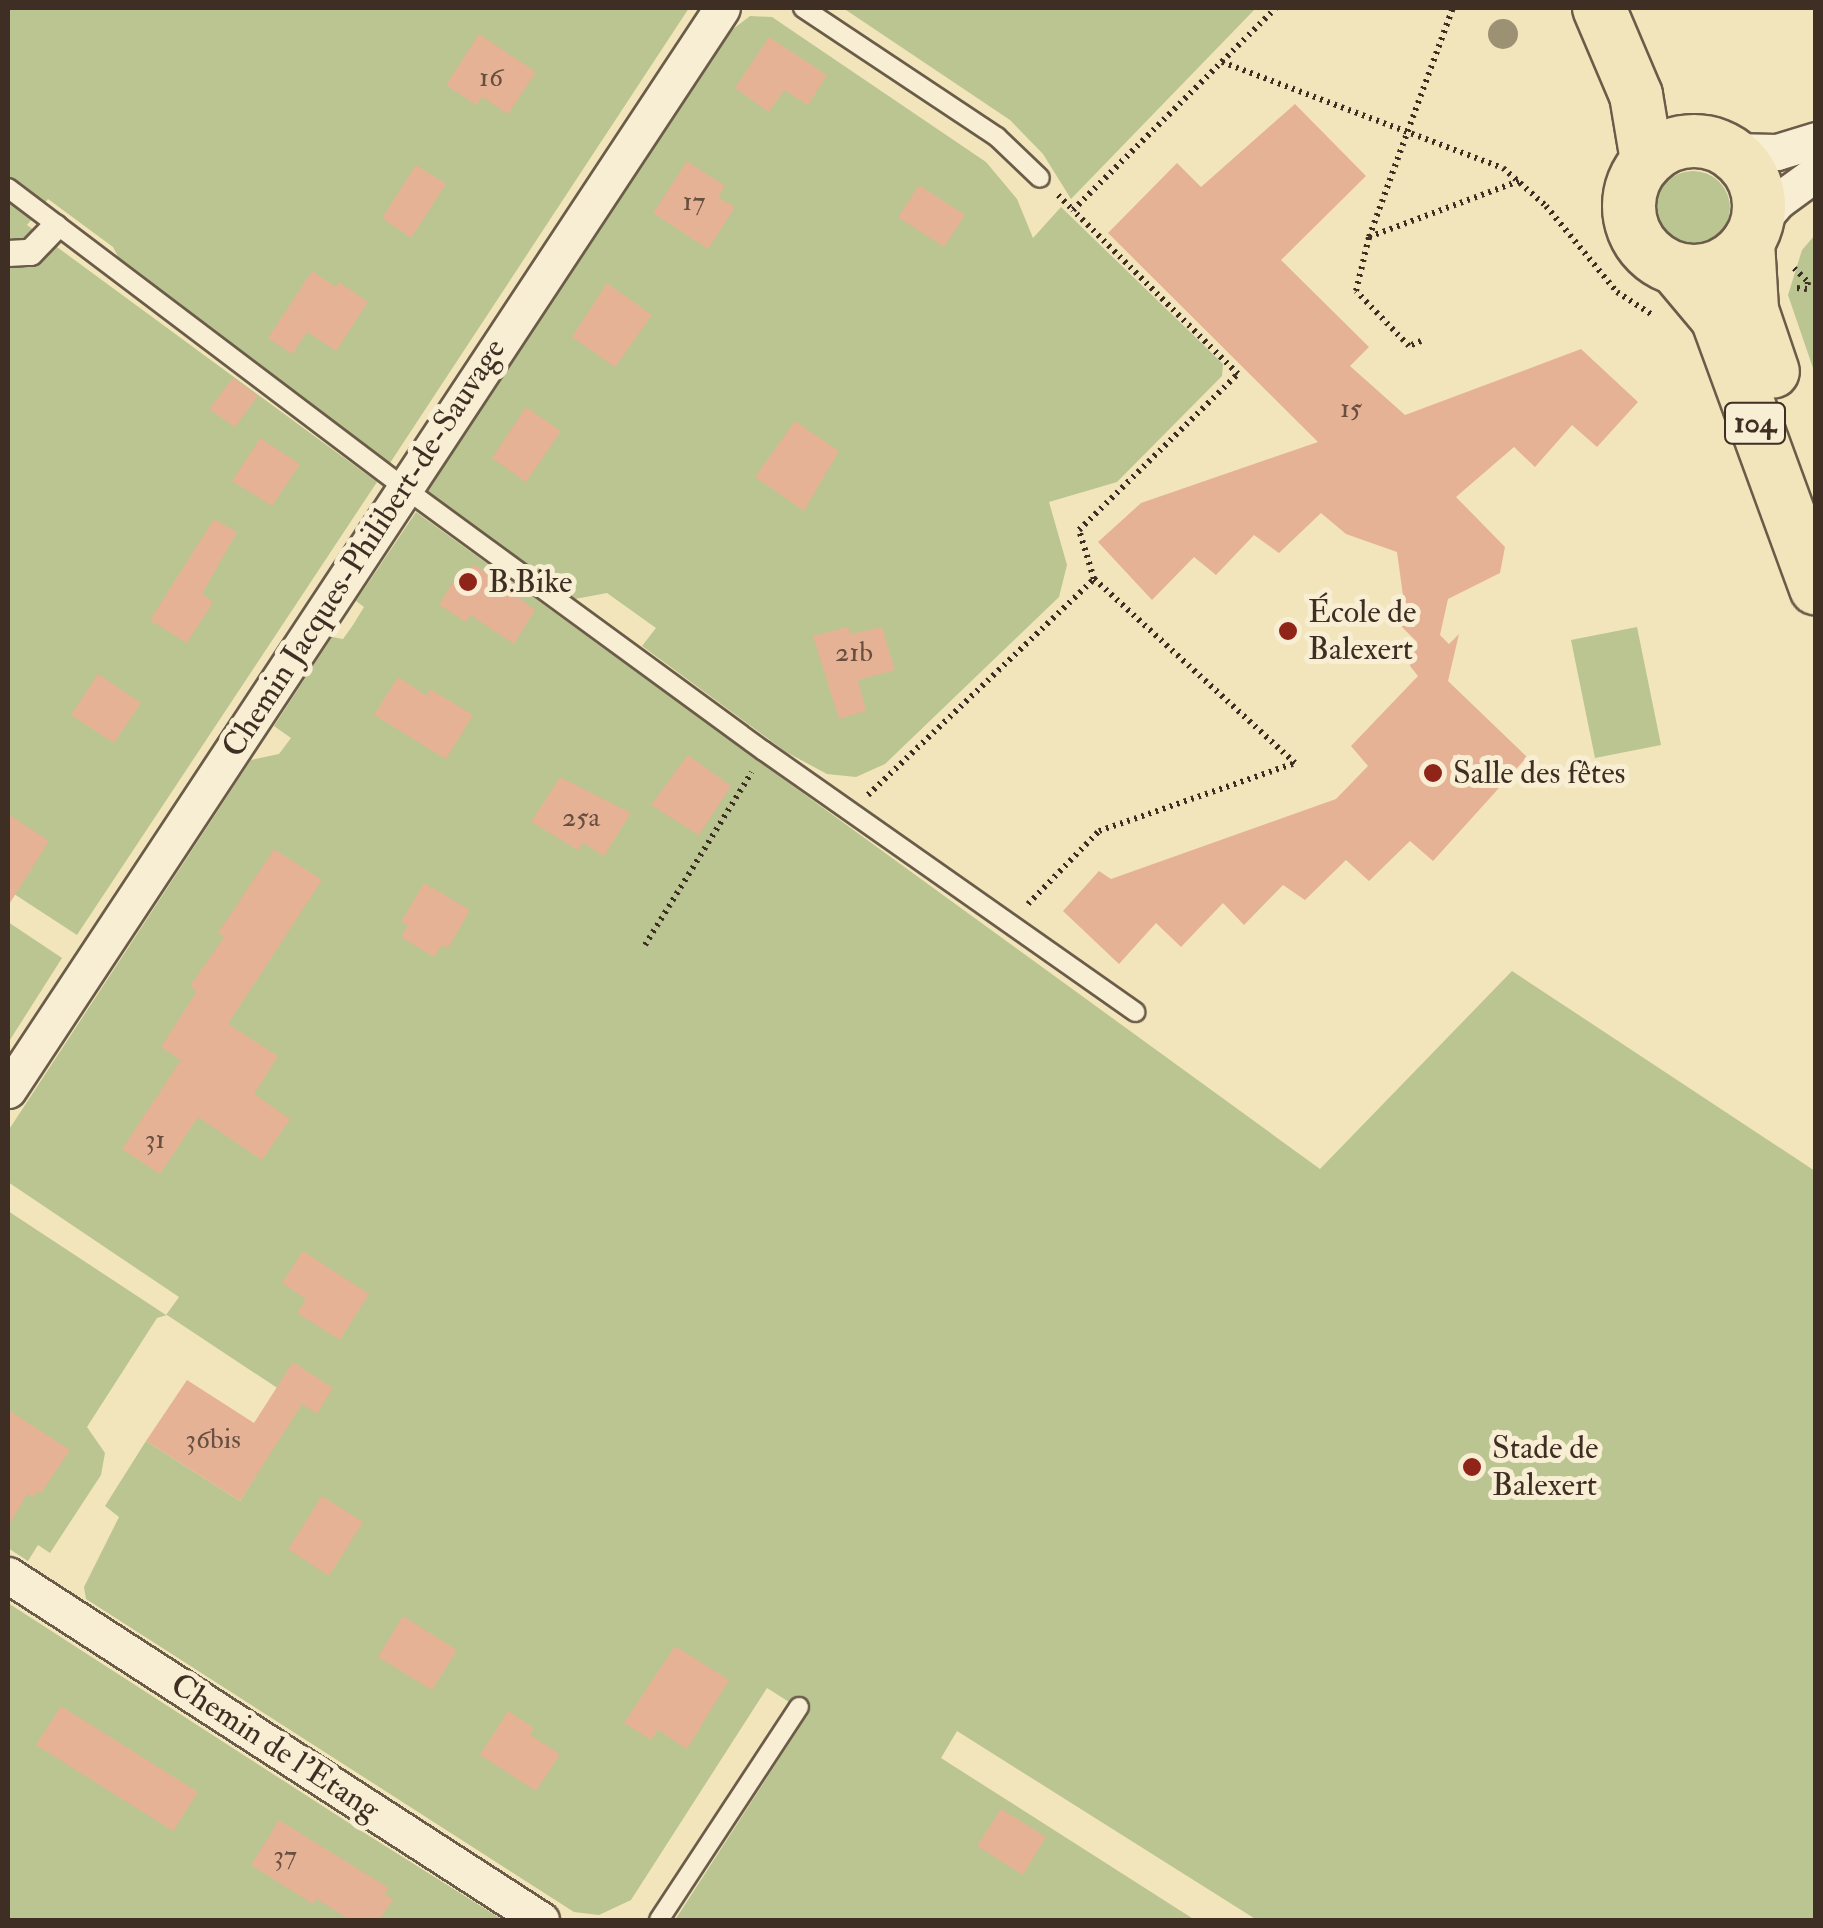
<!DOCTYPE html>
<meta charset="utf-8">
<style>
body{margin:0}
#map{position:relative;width:1823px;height:1928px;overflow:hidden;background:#f2e5bb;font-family:"IM FELL Double Pica",serif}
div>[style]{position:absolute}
.green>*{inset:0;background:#bac591}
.round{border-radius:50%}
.building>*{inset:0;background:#e5b296}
.path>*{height:6px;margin-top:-3px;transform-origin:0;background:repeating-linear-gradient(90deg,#3e2e23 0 2.5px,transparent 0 7.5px)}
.roads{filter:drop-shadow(2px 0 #6b5c49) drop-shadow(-2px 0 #6b5c49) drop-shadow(0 2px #6b5c49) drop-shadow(0 -2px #6b5c49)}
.service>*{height:18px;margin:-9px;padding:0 9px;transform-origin:9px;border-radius:9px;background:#f7eed3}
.pedestrian>*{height:25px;margin:-12.5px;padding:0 12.5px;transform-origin:12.5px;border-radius:12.5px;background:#f7eed3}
.minor>*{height:35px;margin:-17.5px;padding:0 17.5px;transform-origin:17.5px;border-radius:17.5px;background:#f7eed3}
.primary>*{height:52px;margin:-26px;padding:0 26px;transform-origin:26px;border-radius:26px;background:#f2e5bb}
.primary>.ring{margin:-26px;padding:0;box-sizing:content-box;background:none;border:52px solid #f2e5bb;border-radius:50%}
.trees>*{width:30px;height:30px;margin:-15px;border-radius:50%;background:#9d9174}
.dots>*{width:28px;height:28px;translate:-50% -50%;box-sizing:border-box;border:5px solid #f7eed3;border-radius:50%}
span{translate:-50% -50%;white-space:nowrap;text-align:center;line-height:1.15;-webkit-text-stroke:10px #f7eed3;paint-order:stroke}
.number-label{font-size:28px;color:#684f40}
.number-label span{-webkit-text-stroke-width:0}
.shield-label span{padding:2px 8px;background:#f7eed3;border:2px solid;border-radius:8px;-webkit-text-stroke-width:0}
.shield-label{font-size:30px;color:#3e2e23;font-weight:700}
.street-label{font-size:32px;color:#3e2e23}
.poi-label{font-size:32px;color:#3e2e23}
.left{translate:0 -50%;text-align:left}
.frame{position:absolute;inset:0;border:10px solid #3e2e23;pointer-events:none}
</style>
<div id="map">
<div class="green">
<i style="clip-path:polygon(8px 8px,689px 8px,390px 463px,122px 264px,113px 247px,48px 199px,27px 225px,377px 482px,77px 935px,8px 890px)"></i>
<i style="clip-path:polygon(843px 8px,1256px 8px,1071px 199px,1043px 154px,1010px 120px)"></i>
<i style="clip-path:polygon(750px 16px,772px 17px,986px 162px,1017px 199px,1033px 238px,1061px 207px,1223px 364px,1222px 376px,1117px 482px,1049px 502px,1067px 565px,1059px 597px,885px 764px,856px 777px,827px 774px,786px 752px,642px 646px,656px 628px,607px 593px,575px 599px,427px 491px,729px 32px)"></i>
<i class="round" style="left:1656px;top:171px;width:74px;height:74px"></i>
<i style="clip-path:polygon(1815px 235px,1815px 374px,1788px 295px,1802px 250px)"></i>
<i style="clip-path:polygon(416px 512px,1320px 1169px,1512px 971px,1815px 1171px,1815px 1920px,1257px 1920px,957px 1731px,941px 1758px,1195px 1920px,675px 1920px,808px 1714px,767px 1688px,631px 1900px,599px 1915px,574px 1912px,86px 1599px,84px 1587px,119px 1517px,105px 1506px,146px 1441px,240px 1501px,300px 1403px,167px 1315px,157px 1318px,87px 1427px,105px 1453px,101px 1475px,50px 1553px,38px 1545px,28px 1561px,8px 1548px,8px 1211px,166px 1315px,179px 1297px,8px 1182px,8px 1131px,251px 760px,279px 754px,291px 738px,274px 726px,332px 637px,343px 639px,353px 625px,364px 607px,356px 601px)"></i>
<i style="clip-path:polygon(1637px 627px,1661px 745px,1595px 758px,1571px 640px)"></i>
<i style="clip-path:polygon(8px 922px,62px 958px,8px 1043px)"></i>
<i style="clip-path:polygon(8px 1603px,363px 1832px,503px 1920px,8px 1920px)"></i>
</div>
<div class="building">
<i style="clip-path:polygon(479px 34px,536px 72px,508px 114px,482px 97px,476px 105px,446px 85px)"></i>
<i style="clip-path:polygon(769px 37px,827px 75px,808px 105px,784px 90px,769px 112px,735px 88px)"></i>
<i style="clip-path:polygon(1295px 104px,1366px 176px,1281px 260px,1369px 347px,1350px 366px,1405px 415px,1581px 349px,1638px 402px,1597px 447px,1572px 425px,1535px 467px,1514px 447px,1456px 497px,1505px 547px,1500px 573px,1448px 599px,1440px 635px,1449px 644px,1459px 634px,1448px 681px,1527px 757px,1433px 861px,1410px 841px,1369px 881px,1346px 860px,1305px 900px,1283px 885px,1244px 925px,1223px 903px,1181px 947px,1156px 923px,1119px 964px,1063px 911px,1099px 871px,1111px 879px,1336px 799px,1368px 766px,1351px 746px,1418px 676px,1410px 666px,1417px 642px,1398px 623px,1404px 603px,1397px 552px,1346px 534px,1321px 513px,1279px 553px,1254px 535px,1216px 575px,1194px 557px,1152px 600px,1098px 542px,1141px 503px,1318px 442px,1108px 233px,1177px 163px,1201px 187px)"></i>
<i style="clip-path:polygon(687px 161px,725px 186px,718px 197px,735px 207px,708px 249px,653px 213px)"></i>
<i style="clip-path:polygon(416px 165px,446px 184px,411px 238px,382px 218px)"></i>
<i style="clip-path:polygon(919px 185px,965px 215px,944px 247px,898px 217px)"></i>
<i style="clip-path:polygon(312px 271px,336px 287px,339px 282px,368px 302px,336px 351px,307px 332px,292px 354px,268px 338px)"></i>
<i style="clip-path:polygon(607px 283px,652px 315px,615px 367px,572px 337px)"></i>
<i style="clip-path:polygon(233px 378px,258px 396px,235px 427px,209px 409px)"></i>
<i style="clip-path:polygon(526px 407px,561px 431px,526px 482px,492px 458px)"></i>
<i style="clip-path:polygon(795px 421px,839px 451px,804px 511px,755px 477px)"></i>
<i style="clip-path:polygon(260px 438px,300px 464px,272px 506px,232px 481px)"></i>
<i style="clip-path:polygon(214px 519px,237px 532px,202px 594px,213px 602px,187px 643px,150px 620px)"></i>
<i style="clip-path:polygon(474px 564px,535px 610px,514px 644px,470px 615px,466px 622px,439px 605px,459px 572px,466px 577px)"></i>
<i style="clip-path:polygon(848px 627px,851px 634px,882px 627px,895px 670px,858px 680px,866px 711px,839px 719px,813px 636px)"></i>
<i style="clip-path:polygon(98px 674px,141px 703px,114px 743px,71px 715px)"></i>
<i style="clip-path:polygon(398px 677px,427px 696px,430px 689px,473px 715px,446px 759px,374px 715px)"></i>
<i style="clip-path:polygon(688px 755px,731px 786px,699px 835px,651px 805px)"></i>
<i style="clip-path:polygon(560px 777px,631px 813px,604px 856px,583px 843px,578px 850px,531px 822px)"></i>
<i style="clip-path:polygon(8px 814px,49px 841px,8px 906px)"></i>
<i style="clip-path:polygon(274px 849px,322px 880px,228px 1024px,278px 1056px,254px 1094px,290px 1119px,262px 1160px,198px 1117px,160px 1174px,122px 1149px,181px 1060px,161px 1047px,197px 991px,190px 986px,224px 937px,218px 933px)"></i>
<i style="clip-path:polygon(424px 883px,470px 910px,448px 948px,442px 945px,434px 957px,401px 937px,408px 925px,401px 922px)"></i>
<i style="clip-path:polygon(303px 1251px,369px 1294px,340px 1340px,297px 1313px,306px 1299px,282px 1283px)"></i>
<i style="clip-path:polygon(293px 1362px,333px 1388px,317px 1414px,302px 1404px,240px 1501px,146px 1441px,187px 1380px,254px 1423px)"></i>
<i style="clip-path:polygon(8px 1410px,70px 1450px,41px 1493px,37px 1491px,33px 1497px,27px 1494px,8px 1527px)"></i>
<i style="clip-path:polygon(322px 1496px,363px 1522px,329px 1576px,288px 1549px)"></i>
<i style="clip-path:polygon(403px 1616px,457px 1650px,432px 1690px,378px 1657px)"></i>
<i style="clip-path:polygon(675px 1646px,729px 1680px,687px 1749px,658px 1730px,651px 1740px,624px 1723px)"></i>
<i style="clip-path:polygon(61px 1706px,198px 1792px,173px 1831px,36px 1745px)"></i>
<i style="clip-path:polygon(508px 1711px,534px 1728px,530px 1735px,560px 1754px,536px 1791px,480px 1755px)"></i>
<i style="clip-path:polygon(1001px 1809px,1046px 1837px,1023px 1875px,977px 1846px)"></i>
<i style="clip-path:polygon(279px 1820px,389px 1888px,385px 1894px,393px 1900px,379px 1920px,350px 1920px,317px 1899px,313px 1904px,251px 1865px)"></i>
</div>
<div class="path">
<i style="left:1222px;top:62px;width:300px;rotate:20.7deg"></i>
<i style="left:1503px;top:168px;width:57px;rotate:41.5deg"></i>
<i style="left:1546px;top:206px;width:112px;rotate:50.5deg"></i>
<i style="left:1617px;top:292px;width:44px;rotate:33deg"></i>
<i style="left:1058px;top:195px;width:21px;rotate:45deg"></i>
<i style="left:1073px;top:210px;width:286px;rotate:-44.9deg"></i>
<i style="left:1369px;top:237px;width:160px;rotate:-20.5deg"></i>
<i style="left:1794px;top:268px;width:20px;rotate:45deg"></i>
<i style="left:1808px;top:282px;width:7px;rotate:98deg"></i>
<i style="left:1807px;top:289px;width:11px;rotate:-175deg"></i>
<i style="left:1421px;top:341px;width:13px;rotate:157deg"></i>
<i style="left:1409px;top:346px;width:76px;rotate:-133.9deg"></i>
<i style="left:1356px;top:291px;width:56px;rotate:-76.5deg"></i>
<i style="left:1369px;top:237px;width:244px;rotate:-69.9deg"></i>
<i style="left:868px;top:795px;width:313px;rotate:-43.7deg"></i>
<i style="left:1094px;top:579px;width:51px;rotate:-107deg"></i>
<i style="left:1079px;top:530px;width:223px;rotate:-44.5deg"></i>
<i style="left:1238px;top:374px;width:233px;rotate:-135.2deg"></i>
<i style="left:1028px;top:904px;width:102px;rotate:-45.8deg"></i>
<i style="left:1099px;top:831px;width:207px;rotate:-19.1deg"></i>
<i style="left:1295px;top:763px;width:273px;rotate:-137.5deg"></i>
<i style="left:645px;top:945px;width:203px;rotate:-58.3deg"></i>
</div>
<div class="roads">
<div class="service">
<i style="left:803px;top:8px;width:233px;rotate:33.6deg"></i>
<i style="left:997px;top:137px;width:59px;rotate:43.6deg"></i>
<i style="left:8px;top:188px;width:495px;rotate:37.1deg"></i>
<i style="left:403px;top:487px;width:447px;rotate:36.2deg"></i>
<i style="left:764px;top:751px;width:454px;rotate:35.1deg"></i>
<i style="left:659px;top:1920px;width:255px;rotate:-56.7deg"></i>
</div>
<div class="pedestrian">
<i style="left:8px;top:253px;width:22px;rotate:-3deg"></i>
<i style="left:30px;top:252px;width:35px;rotate:-46deg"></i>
</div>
<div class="minor">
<i style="left:1729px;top:151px;width:48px;rotate:1.2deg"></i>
<i style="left:1777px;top:152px;width:41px;rotate:-17.1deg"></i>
<i style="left:1756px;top:226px;width:35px;rotate:-49deg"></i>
<i style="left:1779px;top:200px;width:46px;rotate:-36.1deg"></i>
<i style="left:8px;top:1090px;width:1296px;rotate:-56.58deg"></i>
<i style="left:8px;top:1575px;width:635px;rotate:32.91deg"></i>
</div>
<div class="primary">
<i style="left:1599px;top:8px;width:95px;rotate:67deg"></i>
<i style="left:1636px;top:95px;width:67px;rotate:80.5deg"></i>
<i class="ring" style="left:1629px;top:141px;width:78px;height:78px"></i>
<i style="left:1748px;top:242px;width:68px;rotate:86.6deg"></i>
<i style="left:1752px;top:310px;width:65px;rotate:71.3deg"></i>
<i style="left:1676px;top:269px;width:64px;rotate:50.1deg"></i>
<i style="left:1717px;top:318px;width:288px;rotate:69.9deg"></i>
</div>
</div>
<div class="trees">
<i style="left:1503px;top:34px"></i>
</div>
<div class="dots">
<i style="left:468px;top:582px;background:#8f2418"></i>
<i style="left:1288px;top:631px;background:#8f2418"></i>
<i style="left:1433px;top:773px;background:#8f2418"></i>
<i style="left:1472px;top:1467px;background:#8f2418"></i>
</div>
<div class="number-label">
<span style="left:491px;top:78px">16</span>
<span style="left:694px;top:202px">17</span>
<span style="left:1351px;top:409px">15</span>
<span style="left:854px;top:653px">21b</span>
<span style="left:581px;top:818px">25a</span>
<span style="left:155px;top:1140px">31</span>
<span style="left:213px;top:1440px">36bis</span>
<span style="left:285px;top:1856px">37</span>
</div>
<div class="shield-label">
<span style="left:1755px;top:423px">104</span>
</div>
<div class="street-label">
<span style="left:364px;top:548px;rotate:-57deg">Chemin Jacques-Philibert-de-Sauvage</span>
<span style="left:275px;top:1747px;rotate:33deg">Chemin de l'Etang</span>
</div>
<div class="poi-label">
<span class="left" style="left:488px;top:582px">B.Bike</span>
<span class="left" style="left:1308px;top:631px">École de<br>Balexert</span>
<span class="left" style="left:1453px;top:773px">Salle des fêtes</span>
<span class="left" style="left:1492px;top:1467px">Stade de<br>Balexert</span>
</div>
<div class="frame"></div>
</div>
